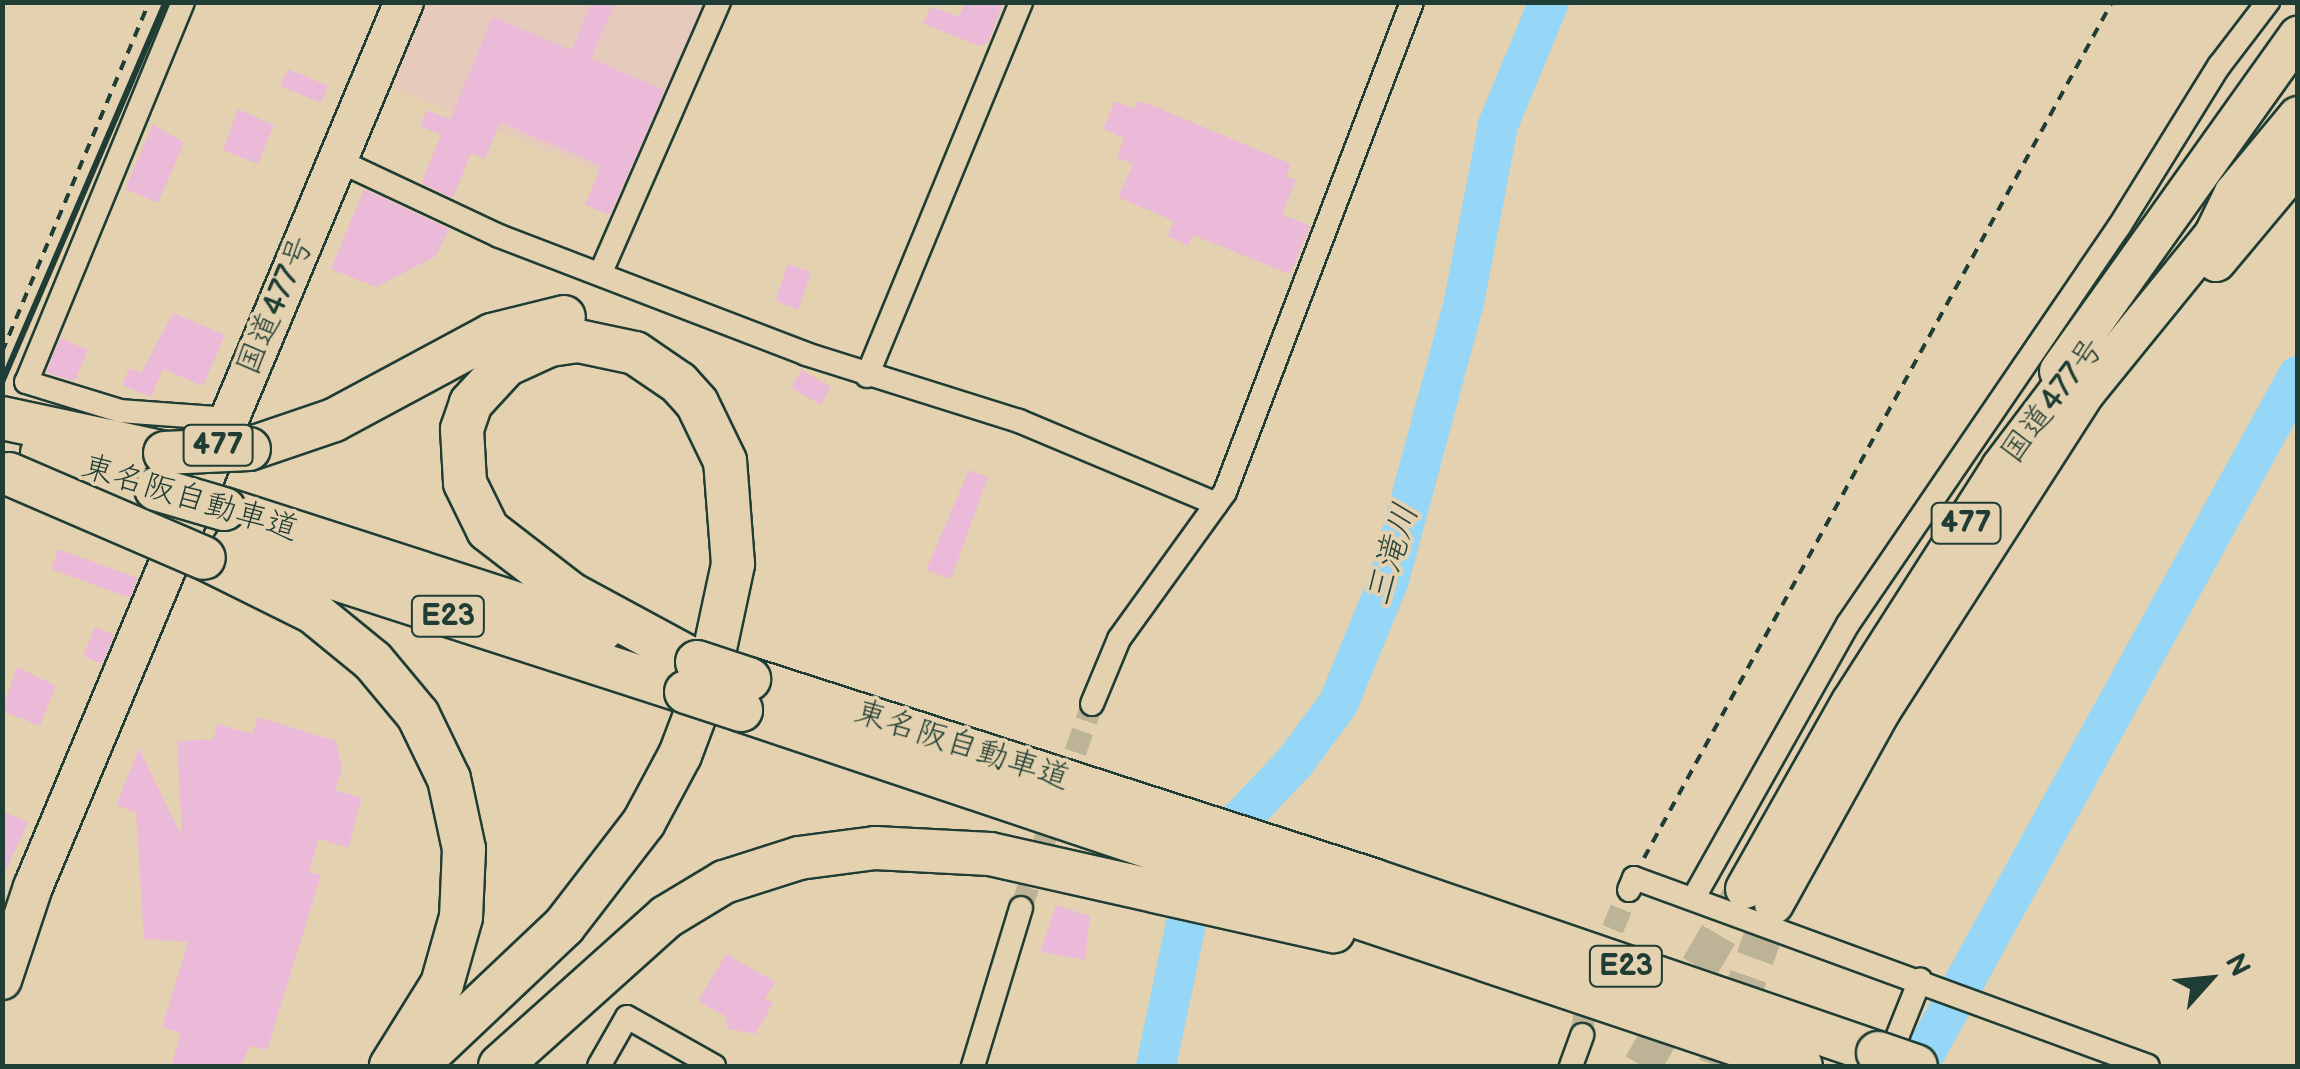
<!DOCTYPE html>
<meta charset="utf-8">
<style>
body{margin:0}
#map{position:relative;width:2300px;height:1069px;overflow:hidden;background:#e4d1af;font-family:"Balsamiq Sans","Klee One",sans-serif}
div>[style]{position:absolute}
.built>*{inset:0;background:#e6cabc}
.river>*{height:40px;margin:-20px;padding:0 20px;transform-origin:20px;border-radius:20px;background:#96d6f7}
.building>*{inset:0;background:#ecbad9}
.minor-tunnel>*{height:22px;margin-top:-11px;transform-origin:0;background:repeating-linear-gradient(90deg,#bdb396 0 22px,transparent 0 33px)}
.trunk-tunnel>*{height:38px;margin-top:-19px;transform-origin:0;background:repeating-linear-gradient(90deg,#bdb396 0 38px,transparent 0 57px)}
.path>*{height:4px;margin-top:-2px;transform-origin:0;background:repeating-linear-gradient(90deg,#1f3d34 0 10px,transparent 0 18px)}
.roads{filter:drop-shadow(2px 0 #1f3d34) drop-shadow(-2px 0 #1f3d34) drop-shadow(0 2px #1f3d34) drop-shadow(0 -2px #1f3d34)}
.minor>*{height:22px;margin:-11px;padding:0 11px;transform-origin:11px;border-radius:11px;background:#e4d1af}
.trunk>*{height:38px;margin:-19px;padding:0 19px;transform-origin:19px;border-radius:19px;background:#e4d1af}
.motorway>*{height:42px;margin:-21px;padding:0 21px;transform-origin:21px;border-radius:21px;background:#e4d1af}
.rail>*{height:6px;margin:-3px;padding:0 3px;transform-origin:3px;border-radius:3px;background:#1f3d34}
.bridges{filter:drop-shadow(2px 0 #1f3d34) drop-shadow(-2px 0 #1f3d34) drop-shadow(0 2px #1f3d34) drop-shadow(0 -2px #1f3d34)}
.motorway-bridge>*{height:42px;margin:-21px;padding:0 21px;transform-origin:21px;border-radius:21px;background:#e4d1af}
span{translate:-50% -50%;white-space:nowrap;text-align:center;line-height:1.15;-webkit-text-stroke:8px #e4d1af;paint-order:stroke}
.shield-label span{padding:2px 8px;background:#e4d1af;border:2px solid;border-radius:8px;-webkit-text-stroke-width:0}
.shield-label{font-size:30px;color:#1f3d34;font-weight:700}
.street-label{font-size:32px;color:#1f3d34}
.water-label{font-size:35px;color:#25453e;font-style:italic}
.frame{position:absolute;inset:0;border:5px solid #1f3d34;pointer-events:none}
.north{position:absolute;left:2160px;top:929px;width:100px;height:100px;-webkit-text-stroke:8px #e4d1af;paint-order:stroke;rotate:63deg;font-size:28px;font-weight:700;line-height:40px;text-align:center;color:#1f3d34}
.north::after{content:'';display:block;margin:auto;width:35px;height:45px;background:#1f3d34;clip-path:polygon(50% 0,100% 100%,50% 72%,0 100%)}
</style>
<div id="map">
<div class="built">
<i style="clip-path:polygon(427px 3px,709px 3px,632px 185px,392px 88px)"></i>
</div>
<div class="river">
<i style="left:1156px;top:1066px;width:159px;rotate:-78.1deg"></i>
<i style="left:1189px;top:910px;width:77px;rotate:-65.4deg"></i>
<i style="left:1221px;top:840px;width:108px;rotate:-46.5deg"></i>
<i style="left:1295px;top:762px;width:72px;rotate:-53.4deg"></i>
<i style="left:1338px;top:704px;width:134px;rotate:-67.6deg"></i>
<i style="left:1389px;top:580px;width:288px;rotate:-74.9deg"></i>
<i style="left:1464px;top:302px;width:180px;rotate:-79.1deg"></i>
<i style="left:1498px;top:125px;width:133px;rotate:-67.5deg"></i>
<i style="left:1918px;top:1066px;width:788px;rotate:-61.16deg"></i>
</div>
<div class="building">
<i style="clip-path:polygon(592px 2px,615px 2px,591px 59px,664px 90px,610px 215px,585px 205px,601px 166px,500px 122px,485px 159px,471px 153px,453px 198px,421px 183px,441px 135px,420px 126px,427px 110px,450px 119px,493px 17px,572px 50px)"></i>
<i style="clip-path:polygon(965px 2px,1003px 2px,988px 43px,980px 46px,923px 24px,931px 6px,959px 17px)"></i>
<i style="clip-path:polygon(288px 69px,328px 86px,321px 103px,280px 86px)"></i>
<i style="clip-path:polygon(1115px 101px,1134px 109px,1137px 101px,1156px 107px,1291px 164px,1286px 176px,1296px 180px,1282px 214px,1310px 226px,1290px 274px,1193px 235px,1188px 246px,1167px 236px,1174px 221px,1118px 197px,1133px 164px,1117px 157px,1124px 138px,1103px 129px)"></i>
<i style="clip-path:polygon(238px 109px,274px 125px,258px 164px,223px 150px)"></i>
<i style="clip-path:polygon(153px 124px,184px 143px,158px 203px,125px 189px)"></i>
<i style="clip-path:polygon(364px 189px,449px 229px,436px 256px,376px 287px,331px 269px)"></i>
<i style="clip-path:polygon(788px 264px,811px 272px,798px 310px,775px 301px)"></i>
<i style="clip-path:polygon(173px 313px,225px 335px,203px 386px,163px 369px,151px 397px,122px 385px,129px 368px,141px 373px)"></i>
<i style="clip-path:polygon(60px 338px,88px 350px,75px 381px,46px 373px)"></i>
<i style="clip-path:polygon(801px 370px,831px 387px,821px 405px,791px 388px)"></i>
<i style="clip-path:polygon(969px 470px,988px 477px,951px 579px,926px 570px)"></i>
<i style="clip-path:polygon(58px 549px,138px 578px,130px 598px,51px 569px)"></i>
<i style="clip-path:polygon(95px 627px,114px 635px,102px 664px,83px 656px)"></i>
<i style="clip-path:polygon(17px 667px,56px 686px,40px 726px,2px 711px)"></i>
<i style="clip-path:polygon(258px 717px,336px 741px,342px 769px,335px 790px,362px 798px,348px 848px,319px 839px,309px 872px,321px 875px,267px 1050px,250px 1046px,241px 1066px,171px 1066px,181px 1033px,162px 1027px,188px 942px,144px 939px,136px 813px,116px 805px,139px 748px,182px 837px,177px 741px,213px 739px,218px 724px,252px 734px)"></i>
<i style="clip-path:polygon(2px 811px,28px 822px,2px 879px)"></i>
<i style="clip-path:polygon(1056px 905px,1090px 916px,1085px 960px,1040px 952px)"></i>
<i style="clip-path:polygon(726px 954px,775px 982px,765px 999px,773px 1003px,755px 1034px,728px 1029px,725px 1016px,698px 1001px)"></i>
</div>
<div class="minor-tunnel">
<i style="left:1021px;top:908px;width:216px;rotate:-70.8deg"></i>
<i style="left:1582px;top:1035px;width:45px;rotate:-83.7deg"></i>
<i style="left:1587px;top:990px;width:108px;rotate:-67.2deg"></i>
</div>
<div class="trunk-tunnel">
<i style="left:1642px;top:1066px;width:205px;rotate:-59.8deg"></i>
<i style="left:1717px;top:1066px;width:172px;rotate:-70.6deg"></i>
</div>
<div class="path">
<i style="left:2px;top:352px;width:380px;rotate:-67.2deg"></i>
<i style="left:1644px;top:858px;width:976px;rotate:-61.33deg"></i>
</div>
<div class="roads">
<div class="minor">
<i style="left:183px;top:2px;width:411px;rotate:112.4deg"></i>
<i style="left:26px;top:382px;width:98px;rotate:17.1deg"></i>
<i style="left:120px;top:411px;width:109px;rotate:4.2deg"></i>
<i style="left:337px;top:160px;width:179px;rotate:25.1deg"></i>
<i style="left:499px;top:236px;width:329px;rotate:21deg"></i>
<i style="left:806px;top:354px;width:223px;rotate:17.5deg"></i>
<i style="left:1019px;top:421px;width:214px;rotate:22.8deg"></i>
<i style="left:601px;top:272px;width:295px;rotate:-66.4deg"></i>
<i style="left:867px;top:376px;width:404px;rotate:-67.6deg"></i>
<i style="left:1092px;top:704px;width:70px;rotate:-67.4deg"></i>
<i style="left:1119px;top:639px;width:181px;rotate:-54.2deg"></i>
<i style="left:1225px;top:492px;width:524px;rotate:-69.11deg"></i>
<i style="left:1629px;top:890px;width:13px;rotate:-67deg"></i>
<i style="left:1634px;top:878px;width:547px;rotate:20.09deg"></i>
<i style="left:1693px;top:899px;width:316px;rotate:-60.6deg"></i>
<i style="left:1848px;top:624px;width:481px;rotate:-55.7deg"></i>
<i style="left:2119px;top:227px;width:190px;rotate:-58.2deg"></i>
<i style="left:2219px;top:66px;width:81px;rotate:-52.6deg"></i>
<i style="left:1886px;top:1065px;width:92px;rotate:-68.2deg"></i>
<i style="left:599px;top:1066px;width:56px;rotate:-60.3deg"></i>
<i style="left:627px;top:1017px;width:100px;rotate:29.4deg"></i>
<i style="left:973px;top:1066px;width:165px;rotate:-73.1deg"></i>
<i style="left:1571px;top:1066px;width:33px;rotate:-70deg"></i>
</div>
<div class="trunk">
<i style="left:2216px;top:262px;width:128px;rotate:-50.1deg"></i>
<i style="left:2059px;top:371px;width:412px;rotate:-54.5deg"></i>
<i style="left:1745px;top:889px;width:215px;rotate:-60.5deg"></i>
<i style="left:1851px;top:702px;width:279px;rotate:-57.4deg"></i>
<i style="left:2001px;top:467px;width:139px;rotate:-52.9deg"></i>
<i style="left:1774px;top:904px;width:221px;rotate:-61deg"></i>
<i style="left:1881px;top:711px;width:379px;rotate:-57.3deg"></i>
<i style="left:2086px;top:392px;width:201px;rotate:-50.9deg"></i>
<i style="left:2213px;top:236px;width:48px;rotate:-64deg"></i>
<i style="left:2234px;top:193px;width:100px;rotate:-50.3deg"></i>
<i style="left:2px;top:980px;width:98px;rotate:-71.6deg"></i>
<i style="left:33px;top:887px;width:960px;rotate:-67.26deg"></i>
</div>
<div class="motorway">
<i style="left:2px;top:418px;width:167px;rotate:12.1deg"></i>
<i style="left:249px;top:449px;width:90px;rotate:-18.8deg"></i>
<i style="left:334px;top:420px;width:179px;rotate:-28.3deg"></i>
<i style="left:492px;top:335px;width:74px;rotate:-14deg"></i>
<i style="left:42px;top:453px;width:120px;rotate:17.5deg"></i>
<i style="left:224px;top:509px;width:396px;rotate:17.9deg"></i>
<i style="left:234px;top:546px;width:475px;rotate:17.9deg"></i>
<i style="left:204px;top:558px;width:122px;rotate:26.4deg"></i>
<i style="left:313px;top:612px;width:77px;rotate:39.2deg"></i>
<i style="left:373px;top:661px;width:70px;rotate:50.2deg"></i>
<i style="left:418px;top:715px;width:71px;rotate:64.2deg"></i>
<i style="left:449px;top:779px;width:72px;rotate:77.9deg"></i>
<i style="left:464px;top:849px;width:68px;rotate:92.5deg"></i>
<i style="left:461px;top:917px;width:70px;rotate:105.8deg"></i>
<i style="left:442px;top:984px;width:97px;rotate:121.9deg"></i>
<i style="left:749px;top:679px;width:656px;rotate:17.85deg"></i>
<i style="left:1373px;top:880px;width:534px;rotate:18.91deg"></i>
<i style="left:741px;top:710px;width:1118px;rotate:18.56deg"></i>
<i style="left:416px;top:1066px;width:204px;rotate:-43.4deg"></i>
<i style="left:564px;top:926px;width:131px;rotate:-52.4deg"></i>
<i style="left:644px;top:822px;width:76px;rotate:-61.8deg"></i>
<i style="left:680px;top:755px;width:79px;rotate:-69.3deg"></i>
<i style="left:708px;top:681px;width:120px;rotate:-77.9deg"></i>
<i style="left:733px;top:564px;width:103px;rotate:-94.4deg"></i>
<i style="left:725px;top:461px;width:64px;rotate:-115.8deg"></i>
<i style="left:697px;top:403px;width:27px;rotate:-132deg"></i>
<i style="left:679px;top:383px;width:53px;rotate:-145.7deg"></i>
<i style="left:635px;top:353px;width:58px;rotate:-168.1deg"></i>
<i style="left:578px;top:341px;width:28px;rotate:172deg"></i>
<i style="left:550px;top:345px;width:48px;rotate:155.6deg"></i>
<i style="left:506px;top:365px;width:52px;rotate:132.6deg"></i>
<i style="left:471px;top:403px;width:28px;rotate:109deg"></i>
<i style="left:462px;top:429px;width:54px;rotate:86.8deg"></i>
<i style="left:465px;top:483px;width:52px;rotate:63.9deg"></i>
<i style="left:488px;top:530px;width:105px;rotate:37.6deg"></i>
<i style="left:571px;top:594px;width:143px;rotate:28.4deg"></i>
<i style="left:500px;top:1066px;width:223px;rotate:-41.9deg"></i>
<i style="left:666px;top:917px;width:68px;rotate:-31.1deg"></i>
<i style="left:724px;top:882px;width:79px;rotate:-17.7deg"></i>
<i style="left:799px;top:858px;width:77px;rotate:-7.5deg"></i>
<i style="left:875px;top:848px;width:115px;rotate:3deg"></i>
<i style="left:990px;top:854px;width:352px;rotate:12.7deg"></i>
</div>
</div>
<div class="rail">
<i style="left:2px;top:382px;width:414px;rotate:-66.7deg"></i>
</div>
<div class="bridges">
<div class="motorway-bridge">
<i style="left:165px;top:453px;width:84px;rotate:-2.7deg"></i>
<i style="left:9px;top:474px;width:212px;rotate:23.3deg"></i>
<i style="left:156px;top:489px;width:71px;rotate:16.4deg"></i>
<i style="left:697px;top:662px;width:55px;rotate:18.1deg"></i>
<i style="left:686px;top:692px;width:58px;rotate:18.1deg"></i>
<i style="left:1878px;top:1053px;width:40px;rotate:18.9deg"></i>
</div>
</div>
<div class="shield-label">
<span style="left:218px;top:445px">477</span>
<span style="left:1966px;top:523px">477</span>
<span style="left:448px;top:616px">E23</span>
<span style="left:1626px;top:966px">E23</span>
</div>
<div class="street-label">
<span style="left:276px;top:306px;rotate:-67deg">国道477号</span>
<span style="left:2053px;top:401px;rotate:-53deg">国道477号</span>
<span style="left:190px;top:499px;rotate:17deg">東名阪自動車道</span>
<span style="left:962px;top:746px;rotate:18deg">東名阪自動車道</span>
</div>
<div class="water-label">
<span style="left:1393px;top:555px;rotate:-73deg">三滝川</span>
</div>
<div class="frame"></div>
<div class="north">N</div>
</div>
